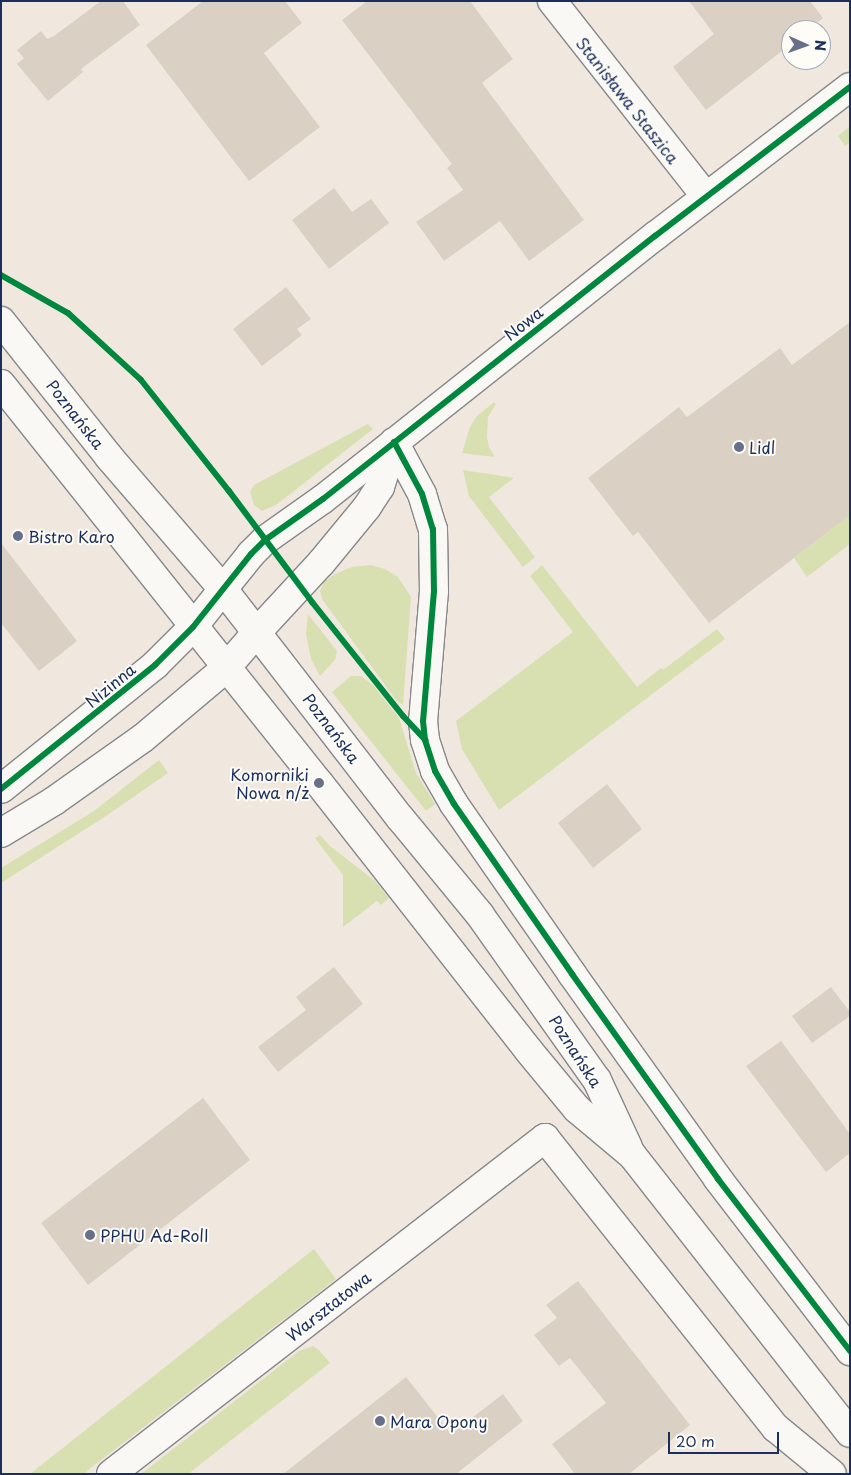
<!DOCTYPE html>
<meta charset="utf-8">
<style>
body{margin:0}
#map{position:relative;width:851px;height:1475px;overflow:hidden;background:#f0e8df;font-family:"Playpen Sans",sans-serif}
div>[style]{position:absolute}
.green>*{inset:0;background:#d8dfb1}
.building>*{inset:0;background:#dbd0c4}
.roads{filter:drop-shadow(1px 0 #87878c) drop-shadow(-1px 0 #87878c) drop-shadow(0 1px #87878c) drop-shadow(0 -1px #87878c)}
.street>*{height:28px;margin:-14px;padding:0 14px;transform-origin:14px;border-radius:14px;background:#f9f8f5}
.secondary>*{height:28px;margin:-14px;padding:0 14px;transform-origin:14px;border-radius:14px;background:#f9f8f5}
.cycleway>*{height:6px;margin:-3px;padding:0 3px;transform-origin:3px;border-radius:3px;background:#00873e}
.dots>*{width:14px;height:14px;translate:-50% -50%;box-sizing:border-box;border:2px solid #fdfcf7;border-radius:50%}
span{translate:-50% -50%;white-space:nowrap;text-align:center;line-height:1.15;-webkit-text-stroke:4px #fdfcf7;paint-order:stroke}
.street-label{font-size:16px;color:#1b2f5e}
.poi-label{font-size:16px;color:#1b2f5e}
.left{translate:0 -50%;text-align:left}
.right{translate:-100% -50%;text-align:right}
.frame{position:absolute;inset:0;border:2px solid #1b2f5e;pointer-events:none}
.north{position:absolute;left:781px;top:20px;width:50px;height:50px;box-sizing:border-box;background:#fdfcf7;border:1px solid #a3aaba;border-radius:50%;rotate:92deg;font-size:14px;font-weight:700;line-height:20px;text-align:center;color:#1b2f5e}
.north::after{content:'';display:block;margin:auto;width:18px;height:22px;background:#66708b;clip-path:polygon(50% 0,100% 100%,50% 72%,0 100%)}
.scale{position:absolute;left:668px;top:1432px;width:111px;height:22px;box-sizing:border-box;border:2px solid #1b2f5e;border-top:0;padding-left:6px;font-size:15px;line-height:18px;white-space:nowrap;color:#1b2f5e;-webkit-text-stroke:4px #fdfcf7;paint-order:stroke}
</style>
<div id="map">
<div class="green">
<i style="clip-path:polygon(850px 126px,850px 142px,845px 146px,838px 136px)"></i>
<i style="clip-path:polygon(494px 402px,496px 404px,488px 417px,487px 437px,489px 447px,495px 457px,462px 453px,470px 427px,476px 417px)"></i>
<i style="clip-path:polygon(368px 424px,373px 429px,276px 505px,262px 511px,254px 505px,250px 492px,254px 485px)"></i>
<i style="clip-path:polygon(463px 470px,514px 478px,489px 497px,535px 557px,523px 567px,469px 496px)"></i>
<i style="clip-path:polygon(850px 515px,850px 544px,807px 577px,794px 558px)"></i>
<i style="clip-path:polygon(371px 565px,385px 569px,398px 577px,411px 597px,403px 705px,396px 700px,322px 599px,320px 591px,324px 582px,335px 574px,352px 567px)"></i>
<i style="clip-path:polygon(542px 565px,637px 687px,661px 668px,663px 670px,717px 629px,725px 639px,499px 810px,462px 749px,456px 721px,573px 632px,530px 576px)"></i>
<i style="clip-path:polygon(308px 614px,337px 651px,335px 660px,320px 676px,311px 659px,306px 634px)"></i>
<i style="clip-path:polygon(351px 676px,361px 676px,373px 685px,399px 718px,416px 773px,435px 804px,426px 811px,332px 692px)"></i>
<i style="clip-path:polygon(159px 760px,168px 773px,106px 816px,1px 883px,1px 868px,94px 811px)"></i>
<i style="clip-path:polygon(320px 835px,330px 846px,375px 881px,389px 898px,381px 905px,377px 901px,343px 927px,343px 875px,315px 838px)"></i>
<i style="clip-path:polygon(314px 1249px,336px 1279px,83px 1474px,30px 1474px)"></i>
<i style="clip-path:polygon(313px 1346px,320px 1351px,330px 1363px,188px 1474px,141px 1474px,299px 1351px)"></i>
</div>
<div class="building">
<i style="clip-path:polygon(101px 1px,123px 1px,140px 25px,81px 69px,83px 72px,48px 101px,17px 64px,24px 58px,17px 50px,41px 31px,47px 39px,54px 36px)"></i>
<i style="clip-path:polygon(203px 1px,285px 1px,302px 23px,264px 53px,320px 127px,249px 181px,146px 45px)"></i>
<i style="clip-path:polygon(367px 1px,470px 1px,513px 59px,482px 83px,584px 220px,529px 261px,500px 221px,444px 261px,416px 222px,463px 190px,447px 168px,452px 164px,342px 20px)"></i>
<i style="clip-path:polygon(689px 1px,810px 1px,823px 18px,809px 30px,791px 30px,791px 44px,706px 110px,673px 67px,714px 34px)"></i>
<i style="clip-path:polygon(334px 188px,352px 212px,371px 199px,389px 223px,329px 269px,292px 220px)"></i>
<i style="clip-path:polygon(286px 287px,311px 319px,297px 329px,302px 335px,262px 366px,233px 329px)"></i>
<i style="clip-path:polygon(850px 322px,850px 515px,709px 623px,638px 532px,633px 536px,588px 478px,679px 407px,687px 417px,780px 348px,792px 365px)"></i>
<i style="clip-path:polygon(1px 543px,77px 641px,39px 671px,1px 623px)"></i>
<i style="clip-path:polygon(607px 784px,642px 829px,593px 868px,558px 823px)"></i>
<i style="clip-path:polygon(334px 967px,363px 1004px,278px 1072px,258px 1047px,306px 1010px,296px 997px)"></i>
<i style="clip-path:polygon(831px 987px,850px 1012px,850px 1016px,812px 1043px,792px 1016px)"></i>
<i style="clip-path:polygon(781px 1041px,850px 1134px,850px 1153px,826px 1172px,746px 1066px)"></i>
<i style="clip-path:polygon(203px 1098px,250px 1160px,88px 1285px,41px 1223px)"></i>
<i style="clip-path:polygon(578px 1281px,690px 1425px,629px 1474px,575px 1474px,552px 1444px,606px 1403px,570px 1358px,559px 1366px,534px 1335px,557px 1318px,546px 1305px)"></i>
<i style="clip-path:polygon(406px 1377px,451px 1434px,503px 1394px,523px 1421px,456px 1474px,283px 1474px)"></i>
</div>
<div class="roads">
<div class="street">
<i style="left:552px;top:1px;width:249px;rotate:51.8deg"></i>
<i style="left:394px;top:442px;width:59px;rotate:61.7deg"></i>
<i style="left:422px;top:494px;width:37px;rotate:73deg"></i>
<i style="left:433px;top:529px;width:62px;rotate:89.1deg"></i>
<i style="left:434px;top:591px;width:130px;rotate:94.8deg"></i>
<i style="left:423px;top:721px;width:19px;rotate:84deg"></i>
<i style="left:425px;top:740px;width:33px;rotate:72deg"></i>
<i style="left:435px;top:771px;width:38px;rotate:60deg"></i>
<i style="left:454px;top:804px;width:207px;rotate:55.2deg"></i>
<i style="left:572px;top:974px;width:252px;rotate:54.5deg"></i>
<i style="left:718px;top:1179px;width:217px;rotate:52.5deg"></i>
<i style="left:223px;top:589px;width:45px;rotate:-51.3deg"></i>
<i style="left:251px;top:554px;width:20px;rotate:-45deg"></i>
<i style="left:265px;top:540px;width:71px;rotate:-35.3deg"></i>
<i style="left:323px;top:499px;width:424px;rotate:-38.4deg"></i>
<i style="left:655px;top:236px;width:245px;rotate:-37.4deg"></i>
<i style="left:257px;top:632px;width:94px;rotate:-47.2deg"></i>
<i style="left:321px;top:563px;width:72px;rotate:-50.6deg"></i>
<i style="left:367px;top:507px;width:24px;rotate:-57deg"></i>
<i style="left:380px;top:487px;width:47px;rotate:-72.7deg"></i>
<i style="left:111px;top:1474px;width:549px;rotate:-37.75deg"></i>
<i style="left:545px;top:1138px;width:371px;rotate:51.5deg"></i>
<i style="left:776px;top:1428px;width:72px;rotate:39.4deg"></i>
</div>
<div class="secondary">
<i style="left:1px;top:321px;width:174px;rotate:51.5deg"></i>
<i style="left:109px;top:457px;width:174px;rotate:49.2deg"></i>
<i style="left:223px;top:589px;width:291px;rotate:52.3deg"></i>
<i style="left:401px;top:819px;width:124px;rotate:50.5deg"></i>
<i style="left:480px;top:915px;width:202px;rotate:54.7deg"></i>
<i style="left:597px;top:1080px;width:74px;rotate:65.2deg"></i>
<i style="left:1px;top:384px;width:510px;rotate:51.45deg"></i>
<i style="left:319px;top:783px;width:340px;rotate:51.9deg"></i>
<i style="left:529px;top:1051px;width:75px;rotate:50.4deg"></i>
<i style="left:577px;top:1109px;width:72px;rotate:39.9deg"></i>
<i style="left:632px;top:1155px;width:353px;rotate:51.9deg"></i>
<i style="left:1px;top:789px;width:198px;rotate:-38.8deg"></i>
<i style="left:155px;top:665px;width:54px;rotate:-45deg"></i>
<i style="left:193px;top:627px;width:48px;rotate:-51.7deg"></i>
<i style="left:1px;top:833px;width:62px;rotate:-31.1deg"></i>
<i style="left:54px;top:801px;width:109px;rotate:-35.3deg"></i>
<i style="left:143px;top:738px;width:109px;rotate:-40.1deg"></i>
<i style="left:226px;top:668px;width:48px;rotate:-49.3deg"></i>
</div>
</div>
<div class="cycleway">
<i style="left:1px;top:275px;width:77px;rotate:29.6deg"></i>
<i style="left:68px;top:313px;width:99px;rotate:42.5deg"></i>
<i style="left:141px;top:380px;width:142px;rotate:51.6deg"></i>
<i style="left:229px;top:491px;width:139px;rotate:53.2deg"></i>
<i style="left:312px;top:602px;width:146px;rotate:51.4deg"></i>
<i style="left:403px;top:716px;width:33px;rotate:47deg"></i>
<i style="left:394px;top:442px;width:59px;rotate:61.7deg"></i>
<i style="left:422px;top:494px;width:37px;rotate:73deg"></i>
<i style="left:433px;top:529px;width:62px;rotate:89.1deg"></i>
<i style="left:434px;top:591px;width:130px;rotate:94.8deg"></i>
<i style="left:423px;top:721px;width:19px;rotate:84deg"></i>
<i style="left:425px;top:740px;width:33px;rotate:72deg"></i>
<i style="left:435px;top:771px;width:38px;rotate:60deg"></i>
<i style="left:454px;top:804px;width:207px;rotate:55.2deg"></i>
<i style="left:572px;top:974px;width:252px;rotate:54.5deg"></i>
<i style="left:718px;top:1179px;width:217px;rotate:52.5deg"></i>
<i style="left:1px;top:789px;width:198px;rotate:-38.8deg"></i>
<i style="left:155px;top:665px;width:54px;rotate:-45deg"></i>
<i style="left:193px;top:627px;width:93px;rotate:-51.5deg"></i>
<i style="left:251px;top:554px;width:20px;rotate:-45deg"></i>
<i style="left:265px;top:540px;width:71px;rotate:-35.3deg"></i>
<i style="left:323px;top:499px;width:424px;rotate:-38.4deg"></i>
<i style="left:655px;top:236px;width:245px;rotate:-37.4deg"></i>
</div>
<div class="dots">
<i style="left:739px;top:447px;background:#66708b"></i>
<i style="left:18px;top:536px;background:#66708b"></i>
<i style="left:319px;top:783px;background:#66708b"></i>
<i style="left:90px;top:1235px;background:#66708b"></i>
<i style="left:380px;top:1421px;background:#66708b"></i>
</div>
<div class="street-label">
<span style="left:628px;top:100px;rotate:52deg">Stanisława Staszica</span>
<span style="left:523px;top:323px;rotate:-38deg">Nowa</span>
<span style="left:76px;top:414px;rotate:52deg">Poznańska</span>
<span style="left:110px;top:685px;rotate:-39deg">Nizinna</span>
<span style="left:332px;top:728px;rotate:53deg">Poznańska</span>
<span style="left:576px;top:1051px;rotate:57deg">Poznańska</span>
<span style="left:328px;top:1306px;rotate:-38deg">Warsztatowa</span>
</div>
<div class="poi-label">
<span class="left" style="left:749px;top:447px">Lidl</span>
<span class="left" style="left:28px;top:536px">Bistro Karo</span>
<span class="right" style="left:309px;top:783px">Komorniki<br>Nowa n/ż</span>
<span class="left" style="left:100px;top:1235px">PPHU Ad-Roll</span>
<span class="left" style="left:390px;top:1421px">Mara Opony</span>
</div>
<div class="frame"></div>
<div class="north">N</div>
<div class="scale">20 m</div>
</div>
